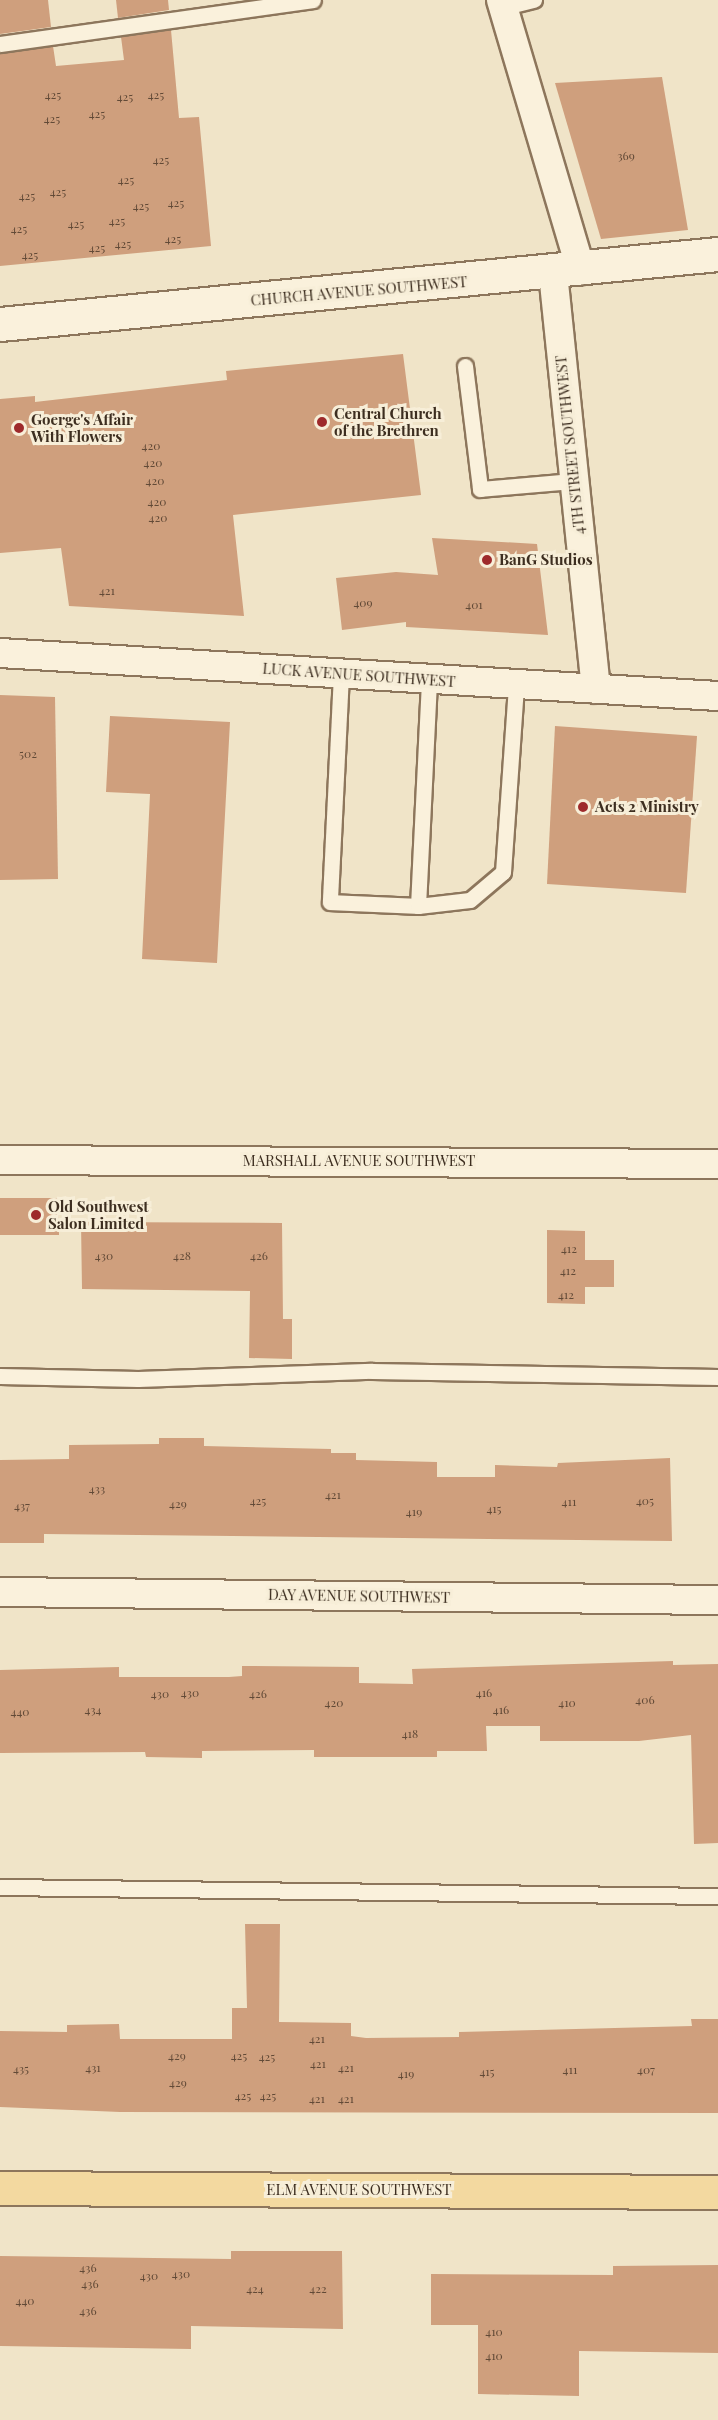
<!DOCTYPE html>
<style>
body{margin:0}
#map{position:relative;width:718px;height:2420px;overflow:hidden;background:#f0e4c8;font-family:"Playfair Display",serif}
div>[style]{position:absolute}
.building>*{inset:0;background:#cf9f7d}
.roads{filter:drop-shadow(2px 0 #8d765c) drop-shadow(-2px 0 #8d765c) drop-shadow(0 2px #8d765c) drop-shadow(0 -2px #8d765c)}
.lane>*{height:15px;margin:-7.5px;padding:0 7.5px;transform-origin:7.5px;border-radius:7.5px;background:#faf1dc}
.street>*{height:28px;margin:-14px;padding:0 14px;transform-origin:14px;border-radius:14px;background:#faf1dc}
.secondary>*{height:33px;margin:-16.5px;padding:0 16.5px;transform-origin:16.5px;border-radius:16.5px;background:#faf1dc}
.primary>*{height:33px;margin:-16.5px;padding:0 16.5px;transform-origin:16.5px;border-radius:16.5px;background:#f3d9a0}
.dots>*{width:16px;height:16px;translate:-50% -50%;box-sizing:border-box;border:3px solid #f7eed8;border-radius:50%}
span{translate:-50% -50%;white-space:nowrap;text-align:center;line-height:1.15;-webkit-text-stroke:6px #f7eed8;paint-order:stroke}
.number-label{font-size:12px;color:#624a37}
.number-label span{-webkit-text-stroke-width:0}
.street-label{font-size:15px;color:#3d2e20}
.poi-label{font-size:15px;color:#3d2e20;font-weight:700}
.left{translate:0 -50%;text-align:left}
</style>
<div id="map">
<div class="building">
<i style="clip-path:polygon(0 0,48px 0,51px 27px,0 34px)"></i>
<i style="clip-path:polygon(116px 0,168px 0,169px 10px,118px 18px)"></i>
<i style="clip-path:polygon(171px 30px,179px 118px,199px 117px,211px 246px,0 266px,0 54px,53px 46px,56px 66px,124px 60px,121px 37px)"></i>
<i style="clip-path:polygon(662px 77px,688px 230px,601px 239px,555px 83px)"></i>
<i style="clip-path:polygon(403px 354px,421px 495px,233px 515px,244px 616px,69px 606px,61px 548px,0 553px,0 399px,35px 396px,35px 402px,227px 380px,226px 371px)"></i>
<i style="clip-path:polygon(432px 538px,537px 544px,548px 635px,406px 627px,406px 622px,342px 630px,336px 578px,396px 572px,438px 575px)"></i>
<i style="clip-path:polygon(0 695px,55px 697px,58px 879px,0 880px)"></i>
<i style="clip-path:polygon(110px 716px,230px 722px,217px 963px,142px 959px,150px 794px,106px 792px)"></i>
<i style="clip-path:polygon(555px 726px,697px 736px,686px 893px,547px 884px)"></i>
<i style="clip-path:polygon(0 1198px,58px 1198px,59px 1235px,0 1235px)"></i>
<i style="clip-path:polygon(81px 1222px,282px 1223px,283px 1319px,292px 1319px,292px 1359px,249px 1358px,250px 1291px,82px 1289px)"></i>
<i style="clip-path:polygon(547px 1230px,585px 1231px,585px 1260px,614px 1260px,614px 1287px,585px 1287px,585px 1304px,547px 1303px)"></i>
<i style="clip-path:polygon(159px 1438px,204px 1438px,204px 1446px,331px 1449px,331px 1453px,356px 1453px,356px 1460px,437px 1462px,437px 1477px,495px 1477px,495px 1465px,557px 1467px,558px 1463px,670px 1458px,672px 1541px,44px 1534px,44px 1543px,0 1543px,0 1460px,69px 1459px,69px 1445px,159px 1444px)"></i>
<i style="clip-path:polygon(673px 1661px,673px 1665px,718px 1664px,718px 1843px,694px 1844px,691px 1735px,639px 1741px,540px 1741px,540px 1726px,486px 1726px,487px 1751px,437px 1751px,437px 1757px,314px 1757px,314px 1750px,202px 1751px,202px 1758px,146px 1757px,145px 1752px,0 1753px,0 1670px,119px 1667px,119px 1677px,229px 1677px,242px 1676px,242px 1666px,359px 1667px,359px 1683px,413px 1684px,412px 1669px)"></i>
<i style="clip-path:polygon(245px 1924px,280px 1924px,279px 2022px,351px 2023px,351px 2036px,366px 2038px,459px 2037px,459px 2032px,692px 2026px,691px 2019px,718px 2019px,718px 2113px,120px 2112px,0 2107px,0 2031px,67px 2032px,67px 2025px,119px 2024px,120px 2039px,232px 2039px,232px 2008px,247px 2008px)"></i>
<i style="clip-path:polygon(231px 2251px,342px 2251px,343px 2329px,191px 2326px,191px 2349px,0 2346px,0 2256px,231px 2259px)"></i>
<i style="clip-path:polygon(718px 2265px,718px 2353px,579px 2351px,579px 2396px,478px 2394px,478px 2325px,431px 2325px,431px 2274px,613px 2275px,613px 2266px)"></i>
</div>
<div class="roads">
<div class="lane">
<i style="left:505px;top:7px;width:30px;rotate:-14deg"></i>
<i style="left:0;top:44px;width:316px;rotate:-8deg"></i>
<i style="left:465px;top:366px;width:124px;rotate:83deg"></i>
<i style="left:480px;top:489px;width:94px;rotate:-4.9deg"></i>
<i style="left:341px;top:674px;width:228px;rotate:92.8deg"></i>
<i style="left:330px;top:902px;width:88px;rotate:2.6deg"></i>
<i style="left:418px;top:906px;width:227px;rotate:-87.2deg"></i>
<i style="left:418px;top:906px;width:52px;rotate:-6.6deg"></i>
<i style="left:470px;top:900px;width:43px;rotate:-40.3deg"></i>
<i style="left:503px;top:872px;width:187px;rotate:-86deg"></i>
<i style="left:0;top:1376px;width:138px;rotate:1.2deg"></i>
<i style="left:138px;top:1379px;width:234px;rotate:-2deg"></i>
<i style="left:372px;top:1371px;width:346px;rotate:1deg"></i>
<i style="left:0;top:1887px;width:718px;rotate:0.72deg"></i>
</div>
<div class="street">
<i style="left:501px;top:0;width:282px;rotate:73.5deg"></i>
<i style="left:553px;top:273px;width:418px;rotate:84.1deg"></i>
<i style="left:0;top:653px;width:719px;rotate:3.43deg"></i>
<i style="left:0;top:1160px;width:718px;rotate:0.32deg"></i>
<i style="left:0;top:1592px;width:718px;rotate:0.64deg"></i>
</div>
<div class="secondary">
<i style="left:0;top:324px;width:721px;rotate:-5.57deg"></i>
</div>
<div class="primary">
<i style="left:0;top:2188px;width:718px;rotate:0.32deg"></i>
</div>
</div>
<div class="dots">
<i style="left:322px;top:422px;background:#9e2a2b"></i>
<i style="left:19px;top:428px;background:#9e2a2b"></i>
<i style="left:487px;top:560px;background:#9e2a2b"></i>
<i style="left:583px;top:807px;background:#9e2a2b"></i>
<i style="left:36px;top:1215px;background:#9e2a2b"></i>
</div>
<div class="number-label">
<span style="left:53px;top:95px">425</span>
<span style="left:156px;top:95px">425</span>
<span style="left:125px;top:97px">425</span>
<span style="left:97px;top:114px">425</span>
<span style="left:52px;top:119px">425</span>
<span style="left:626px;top:156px">369</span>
<span style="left:161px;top:160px">425</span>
<span style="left:126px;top:180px">425</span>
<span style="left:58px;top:192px">425</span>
<span style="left:27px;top:196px">425</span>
<span style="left:176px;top:203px">425</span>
<span style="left:141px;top:206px">425</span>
<span style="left:117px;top:221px">425</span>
<span style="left:76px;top:224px">425</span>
<span style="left:19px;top:229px">425</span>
<span style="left:173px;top:239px">425</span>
<span style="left:123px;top:244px">425</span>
<span style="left:97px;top:248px">425</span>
<span style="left:30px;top:255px">425</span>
<span style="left:151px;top:446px">420</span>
<span style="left:153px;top:463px">420</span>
<span style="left:155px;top:481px">420</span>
<span style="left:157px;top:502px">420</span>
<span style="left:158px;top:518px">420</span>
<span style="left:107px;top:591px">421</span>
<span style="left:363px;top:603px">409</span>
<span style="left:474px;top:605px">401</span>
<span style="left:28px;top:754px">502</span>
<span style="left:569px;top:1249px">412</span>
<span style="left:104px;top:1256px">430</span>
<span style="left:182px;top:1256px">428</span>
<span style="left:259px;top:1256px">426</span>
<span style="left:568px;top:1271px">412</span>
<span style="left:566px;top:1295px">412</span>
<span style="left:97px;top:1489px">433</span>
<span style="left:333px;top:1495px">421</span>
<span style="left:258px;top:1501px">425</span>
<span style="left:645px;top:1501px">405</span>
<span style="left:569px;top:1502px">411</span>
<span style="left:178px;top:1504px">429</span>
<span style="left:22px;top:1506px">437</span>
<span style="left:494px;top:1509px">415</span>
<span style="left:414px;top:1512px">419</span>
<span style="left:190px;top:1693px">430</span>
<span style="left:484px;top:1693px">416</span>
<span style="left:160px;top:1694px">430</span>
<span style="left:258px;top:1694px">426</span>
<span style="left:645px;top:1700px">406</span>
<span style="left:334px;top:1703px">420</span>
<span style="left:567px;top:1703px">410</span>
<span style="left:93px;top:1710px">434</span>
<span style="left:501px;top:1710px">416</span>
<span style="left:20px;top:1712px">440</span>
<span style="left:410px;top:1734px">418</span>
<span style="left:317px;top:2039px">421</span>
<span style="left:177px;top:2056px">429</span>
<span style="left:239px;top:2056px">425</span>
<span style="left:267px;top:2057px">425</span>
<span style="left:318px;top:2064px">421</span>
<span style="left:93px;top:2068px">431</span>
<span style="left:346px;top:2068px">421</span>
<span style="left:21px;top:2069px">435</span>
<span style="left:570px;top:2070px">411</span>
<span style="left:646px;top:2070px">407</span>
<span style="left:487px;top:2072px">415</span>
<span style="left:406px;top:2074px">419</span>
<span style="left:178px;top:2083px">429</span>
<span style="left:243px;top:2096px">425</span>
<span style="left:268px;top:2096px">425</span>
<span style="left:317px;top:2099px">421</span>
<span style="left:346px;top:2099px">421</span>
<span style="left:88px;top:2268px">436</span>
<span style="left:181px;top:2274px">430</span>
<span style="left:149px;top:2276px">430</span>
<span style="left:90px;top:2284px">436</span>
<span style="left:255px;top:2289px">424</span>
<span style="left:318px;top:2289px">422</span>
<span style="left:25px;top:2301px">440</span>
<span style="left:88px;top:2311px">436</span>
<span style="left:494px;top:2332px">410</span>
<span style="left:494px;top:2356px">410</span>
</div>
<div class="street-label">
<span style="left:359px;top:291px;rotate:-5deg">CHURCH AVENUE SOUTHWEST</span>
<span style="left:570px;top:445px;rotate:-96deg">4TH STREET SOUTHWEST</span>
<span style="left:359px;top:675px;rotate:4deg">LUCK AVENUE SOUTHWEST</span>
<span style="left:359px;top:1161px">MARSHALL AVENUE SOUTHWEST</span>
<span style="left:359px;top:1596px;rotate:1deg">DAY AVENUE SOUTHWEST</span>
<span style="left:359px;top:2190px">ELM AVENUE SOUTHWEST</span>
</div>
<div class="poi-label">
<span class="left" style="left:334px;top:422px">Central Church<br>of the Brethren</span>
<span class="left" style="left:31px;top:428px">Goerge's Affair<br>With Flowers</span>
<span class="left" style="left:499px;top:560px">BanG Studios</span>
<span class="left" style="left:595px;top:807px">Acts 2 Ministry</span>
<span class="left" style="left:48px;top:1215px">Old Southwest<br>Salon Limited</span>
</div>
</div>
